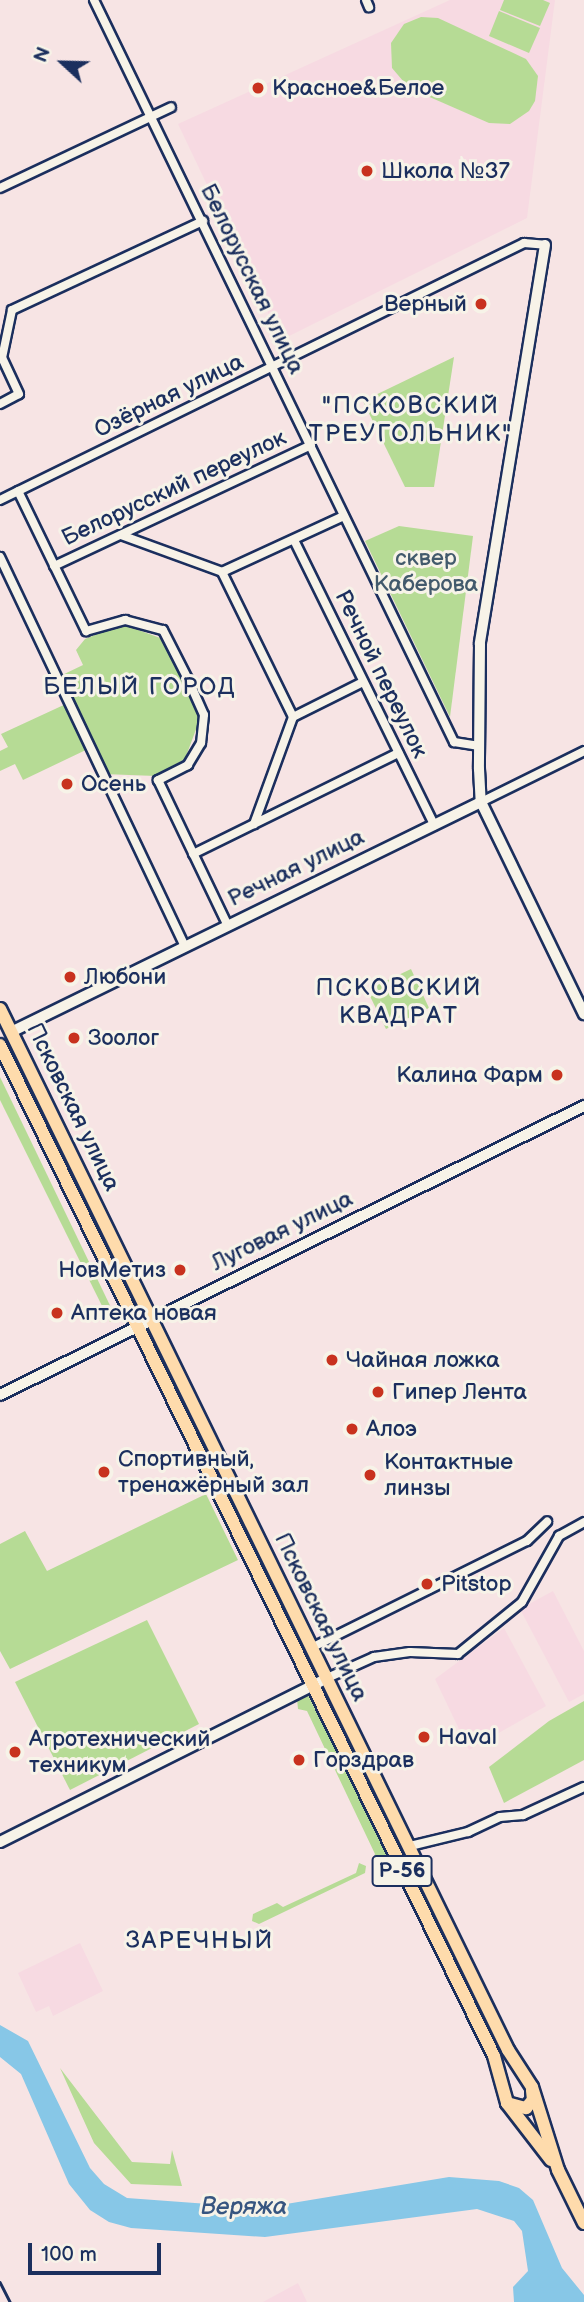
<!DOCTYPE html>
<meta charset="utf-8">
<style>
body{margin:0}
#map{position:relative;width:584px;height:2302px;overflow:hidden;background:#f7e4e4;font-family:"Balsamiq Sans",sans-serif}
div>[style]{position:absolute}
.built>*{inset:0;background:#f7dae2}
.green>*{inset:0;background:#b6db95}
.water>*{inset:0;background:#87c7e7}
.roads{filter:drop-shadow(2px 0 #1b2f5e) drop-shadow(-2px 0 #1b2f5e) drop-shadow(0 2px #1b2f5e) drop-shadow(0 -2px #1b2f5e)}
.street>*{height:8px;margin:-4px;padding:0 4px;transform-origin:4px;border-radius:4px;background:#f7f3e8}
.secondary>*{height:10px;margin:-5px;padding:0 5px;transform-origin:5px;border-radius:5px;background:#f7f3e8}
.primary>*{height:12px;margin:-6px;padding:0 6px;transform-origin:6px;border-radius:6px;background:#fedbac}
.rail>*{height:2.5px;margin:-1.25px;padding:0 1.25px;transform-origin:1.25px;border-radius:1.25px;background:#1b2f5e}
.dots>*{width:19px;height:19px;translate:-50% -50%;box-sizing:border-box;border:4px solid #f7f3e8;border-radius:50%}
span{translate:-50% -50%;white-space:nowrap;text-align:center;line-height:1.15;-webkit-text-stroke:6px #f7f3e8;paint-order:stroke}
.shield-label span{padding:2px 5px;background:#f7f3e8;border:2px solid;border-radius:5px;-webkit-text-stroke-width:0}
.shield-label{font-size:21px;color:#1b2f5e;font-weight:700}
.poi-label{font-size:23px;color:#1b2f5e}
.left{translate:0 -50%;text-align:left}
.right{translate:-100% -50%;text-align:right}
.street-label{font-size:23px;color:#1b2f5e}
.park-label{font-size:23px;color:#425a6c}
.neighbourhood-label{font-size:24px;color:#1b2f5e;letter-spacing:2px}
.water-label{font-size:24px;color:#365580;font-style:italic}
.north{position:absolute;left:28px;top:28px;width:70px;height:70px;-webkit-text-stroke:5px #f7f3e8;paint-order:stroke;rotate:292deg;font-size:19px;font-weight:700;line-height:28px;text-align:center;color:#1b2f5e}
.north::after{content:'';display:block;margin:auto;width:24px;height:32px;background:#1b2f5e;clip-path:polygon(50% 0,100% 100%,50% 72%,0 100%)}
.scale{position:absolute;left:28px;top:2243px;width:133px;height:32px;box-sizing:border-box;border:4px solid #1b2f5e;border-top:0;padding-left:9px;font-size:21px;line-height:24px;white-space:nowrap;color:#1b2f5e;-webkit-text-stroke:5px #f7f3e8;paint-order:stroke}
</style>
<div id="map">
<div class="built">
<i style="clip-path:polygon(450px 0,555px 0,527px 218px,281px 340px,178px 124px)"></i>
<i style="clip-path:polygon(553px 1591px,584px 1651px,584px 1694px,569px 1702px,520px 1609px)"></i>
<i style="clip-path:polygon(504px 1628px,546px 1706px,469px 1750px,435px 1679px)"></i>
<i style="clip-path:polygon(80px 1943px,103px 1991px,53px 2016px,49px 2006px,36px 2012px,18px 1973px)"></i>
<i style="clip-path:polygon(298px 2283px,307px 2302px,263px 2302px)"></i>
</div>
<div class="green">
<i style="clip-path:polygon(504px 0,543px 0,550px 3px,540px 26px,500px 10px)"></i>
<i style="clip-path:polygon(499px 11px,540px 28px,529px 53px,489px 36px)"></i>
<i style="clip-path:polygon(421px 17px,438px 18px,526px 59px,538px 76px,535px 101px,529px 111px,510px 124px,489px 123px,409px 88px,392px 68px,391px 43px,404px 24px)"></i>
<i style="clip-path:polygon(454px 357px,434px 487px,405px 487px,363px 401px)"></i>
<i style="clip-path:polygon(399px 526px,473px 536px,450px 717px,365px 541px)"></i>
<i style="clip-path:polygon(122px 624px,163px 639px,201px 716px,185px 759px,156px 776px,103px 774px,90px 748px,23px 780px,15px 764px,0 771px,0 751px,8px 747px,1px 734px,68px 703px,56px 678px,83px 665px,76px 650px,85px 639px)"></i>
<i style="clip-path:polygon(411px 969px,429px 1008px,386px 1029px,367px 990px)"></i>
<i style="clip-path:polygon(0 1077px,117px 1320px,110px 1322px,0 1100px)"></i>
<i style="clip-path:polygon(206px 1494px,238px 1560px,10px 1669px,0 1651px,0 1544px,25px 1531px,47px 1571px)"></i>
<i style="clip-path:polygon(147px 1620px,199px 1724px,70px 1790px,15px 1682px)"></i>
<i style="clip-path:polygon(308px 1695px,389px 1857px,380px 1866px,372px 1863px,375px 1854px,307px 1711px,298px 1709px,297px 1699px)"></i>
<i style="clip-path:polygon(584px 1701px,584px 1760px,504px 1803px,489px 1767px,549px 1721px)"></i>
<i style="clip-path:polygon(359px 1863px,366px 1866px,365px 1873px,259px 1924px,252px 1921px,253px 1914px,277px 1903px,283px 1907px,356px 1873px)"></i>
<i style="clip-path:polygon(60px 2068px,132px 2162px,170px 2164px,172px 2150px,182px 2186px,131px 2184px,94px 2143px)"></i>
</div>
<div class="water">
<i style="clip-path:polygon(0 2025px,28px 2041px,90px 2168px,104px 2184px,127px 2198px,262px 2208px,449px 2177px,499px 2181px,519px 2188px,533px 2200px,562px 2268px,584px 2295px,584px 2302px,514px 2302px,513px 2287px,528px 2271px,522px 2231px,514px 2221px,477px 2209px,265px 2237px,131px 2228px,109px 2222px,90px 2210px,69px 2184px,21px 2074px,0 2057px)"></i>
</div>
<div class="roads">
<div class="street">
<i style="left:94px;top:0;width:825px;rotate:64.12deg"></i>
<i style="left:454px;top:742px;width:24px;rotate:9deg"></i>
<i style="left:366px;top:0;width:8px;rotate:67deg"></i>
<i style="left:0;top:188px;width:189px;rotate:-25.3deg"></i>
<i style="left:0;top:404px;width:21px;rotate:-28deg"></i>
<i style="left:19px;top:394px;width:40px;rotate:-115deg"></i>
<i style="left:2px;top:358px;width:49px;rotate:-78.2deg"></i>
<i style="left:12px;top:310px;width:211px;rotate:-25deg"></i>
<i style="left:18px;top:491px;width:156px;rotate:64.1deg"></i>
<i style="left:86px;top:631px;width:41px;rotate:-15.8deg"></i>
<i style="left:125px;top:620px;width:39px;rotate:15deg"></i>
<i style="left:163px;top:630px;width:55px;rotate:63deg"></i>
<i style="left:188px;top:679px;width:39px;rotate:66deg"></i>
<i style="left:204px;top:715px;width:28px;rotate:96deg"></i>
<i style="left:201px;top:743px;width:26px;rotate:121deg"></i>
<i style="left:188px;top:765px;width:34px;rotate:153deg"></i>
<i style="left:158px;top:780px;width:160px;rotate:64.4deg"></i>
<i style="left:0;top:500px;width:584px;rotate:-26.13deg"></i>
<i style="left:524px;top:243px;width:21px;rotate:5deg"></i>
<i style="left:121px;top:535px;width:108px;rotate:20.1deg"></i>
<i style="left:222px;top:572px;width:161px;rotate:63.9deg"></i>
<i style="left:293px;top:717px;width:114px;rotate:110deg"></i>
<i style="left:294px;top:540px;width:318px;rotate:63.8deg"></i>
<i style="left:0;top:557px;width:429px;rotate:64.6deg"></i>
<i style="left:54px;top:566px;width:284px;rotate:-25.2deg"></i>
<i style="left:222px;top:572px;width:134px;rotate:-24.7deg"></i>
<i style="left:293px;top:717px;width:78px;rotate:-26.6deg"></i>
<i style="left:481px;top:802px;width:115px;rotate:-26.3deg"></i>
<i style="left:193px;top:854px;width:229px;rotate:-26.2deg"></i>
<i style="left:313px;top:1647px;width:239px;rotate:-26.4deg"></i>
<i style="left:527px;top:1541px;width:28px;rotate:-44deg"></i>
<i style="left:325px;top:1679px;width:54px;rotate:-24.2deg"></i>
<i style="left:374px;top:1657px;width:36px;rotate:-8deg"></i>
<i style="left:410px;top:1652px;width:48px;rotate:2.4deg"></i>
<i style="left:458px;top:1654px;width:82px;rotate:-39.1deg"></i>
<i style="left:522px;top:1602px;width:76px;rotate:-60.7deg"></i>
<i style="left:559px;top:1536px;width:29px;rotate:-29deg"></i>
<i style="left:410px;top:1846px;width:60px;rotate:-13.6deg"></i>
<i style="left:468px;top:1832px;width:35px;rotate:-25deg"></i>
<i style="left:500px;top:1817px;width:23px;rotate:-5deg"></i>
<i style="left:523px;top:1815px;width:67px;rotate:-24.7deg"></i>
</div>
<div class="secondary">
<i style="left:545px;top:245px;width:404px;rotate:99.3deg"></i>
<i style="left:480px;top:644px;width:125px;rotate:90.5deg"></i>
<i style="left:479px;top:769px;width:33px;rotate:87deg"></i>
<i style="left:481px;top:802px;width:236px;rotate:64.1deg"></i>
<i style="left:13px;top:1031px;width:521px;rotate:-26.07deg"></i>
<i style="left:0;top:1395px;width:652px;rotate:-26.33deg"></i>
<i style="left:0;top:1842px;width:366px;rotate:-26.6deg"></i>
</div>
<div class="primary">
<i style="left:0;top:1009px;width:1158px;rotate:63.99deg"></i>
<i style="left:508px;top:2050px;width:44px;rotate:57deg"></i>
<i style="left:532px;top:2087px;width:87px;rotate:72.6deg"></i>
<i style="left:558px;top:2170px;width:59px;rotate:63.9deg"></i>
<i style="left:0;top:1045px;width:1125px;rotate:63.96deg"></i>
<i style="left:494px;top:2056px;width:49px;rotate:74.5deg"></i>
<i style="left:507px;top:2103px;width:72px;rotate:52.3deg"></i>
<i style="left:507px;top:2103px;width:20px;rotate:15deg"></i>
<i style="left:526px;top:2108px;width:11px;rotate:-49deg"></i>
<i style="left:533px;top:2100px;width:10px;rotate:-96deg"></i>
</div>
</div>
<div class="rail">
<i style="left:0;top:2282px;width:22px;rotate:63deg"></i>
</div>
<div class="dots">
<i style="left:258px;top:88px;background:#c8321e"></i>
<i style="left:367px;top:171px;background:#c8321e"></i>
<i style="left:481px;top:304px;background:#c8321e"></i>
<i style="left:67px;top:784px;background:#c8321e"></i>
<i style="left:70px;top:977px;background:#c8321e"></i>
<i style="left:74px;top:1038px;background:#c8321e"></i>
<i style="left:557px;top:1075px;background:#c8321e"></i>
<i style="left:180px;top:1270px;background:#c8321e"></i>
<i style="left:57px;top:1313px;background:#c8321e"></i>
<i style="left:332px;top:1360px;background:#c8321e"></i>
<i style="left:378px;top:1392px;background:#c8321e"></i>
<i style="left:352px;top:1429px;background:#c8321e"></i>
<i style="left:104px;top:1472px;background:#c8321e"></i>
<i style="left:370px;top:1475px;background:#c8321e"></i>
<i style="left:427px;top:1584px;background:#c8321e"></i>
<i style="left:424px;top:1737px;background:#c8321e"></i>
<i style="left:15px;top:1752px;background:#c8321e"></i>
<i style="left:299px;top:1760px;background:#c8321e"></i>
</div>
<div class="shield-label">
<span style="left:402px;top:1871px">Р-56</span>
</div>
<div class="poi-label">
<span class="left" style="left:272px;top:88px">Красное&amp;Белое</span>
<span class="left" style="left:381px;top:171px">Школа №37</span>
<span class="right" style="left:467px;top:304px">Верный</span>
<span class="left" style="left:81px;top:784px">Осень</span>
<span class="left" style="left:84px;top:977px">Любони</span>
<span class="left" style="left:88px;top:1038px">Зоолог</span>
<span class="right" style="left:543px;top:1075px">Калина Фарм</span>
<span class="right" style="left:166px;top:1270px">НовМетиз</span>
<span class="left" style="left:71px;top:1313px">Аптека новая</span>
<span class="left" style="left:346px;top:1360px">Чайная ложка</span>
<span class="left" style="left:392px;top:1392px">Гипер Лента</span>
<span class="left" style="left:366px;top:1429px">Алоэ</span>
<span class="left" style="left:118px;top:1472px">Спортивный,<br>тренажёрный зал</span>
<span class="left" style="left:384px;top:1475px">Контактные<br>линзы</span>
<span class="left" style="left:441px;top:1584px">Pitstop</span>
<span class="left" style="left:438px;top:1737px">Haval</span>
<span class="left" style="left:29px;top:1752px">Агротехнический<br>техникум</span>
<span class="left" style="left:313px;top:1760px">Горздрав</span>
</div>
<div class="street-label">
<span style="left:252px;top:279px;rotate:64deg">Белорусская улица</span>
<span style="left:169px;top:396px;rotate:-26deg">Озёрная улица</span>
<span style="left:174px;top:488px;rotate:-25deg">Белорусский переулок</span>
<span style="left:381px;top:674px;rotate:64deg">Речной переулок</span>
<span style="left:296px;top:868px;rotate:-26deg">Речная улица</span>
<span style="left:73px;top:1107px;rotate:64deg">Псковская улица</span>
<span style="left:282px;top:1231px;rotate:-26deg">Луговая улица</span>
<span style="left:321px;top:1617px;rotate:64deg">Псковская улица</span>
</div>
<div class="park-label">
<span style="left:426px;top:571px">сквер<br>Каберова</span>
</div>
<div class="neighbourhood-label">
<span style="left:411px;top:420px">"ПСКОВСКИЙ<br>ТРЕУГОЛЬНИК"</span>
<span style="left:140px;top:687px">БЕЛЫЙ ГОРОД</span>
<span style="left:399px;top:1002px">ПСКОВСКИЙ<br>КВАДРАТ</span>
<span style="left:200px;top:1941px">ЗАРЕЧНЫЙ</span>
</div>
<div class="water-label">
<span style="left:244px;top:2207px">Веряжа</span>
</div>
<div class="north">N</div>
<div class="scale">100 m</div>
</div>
